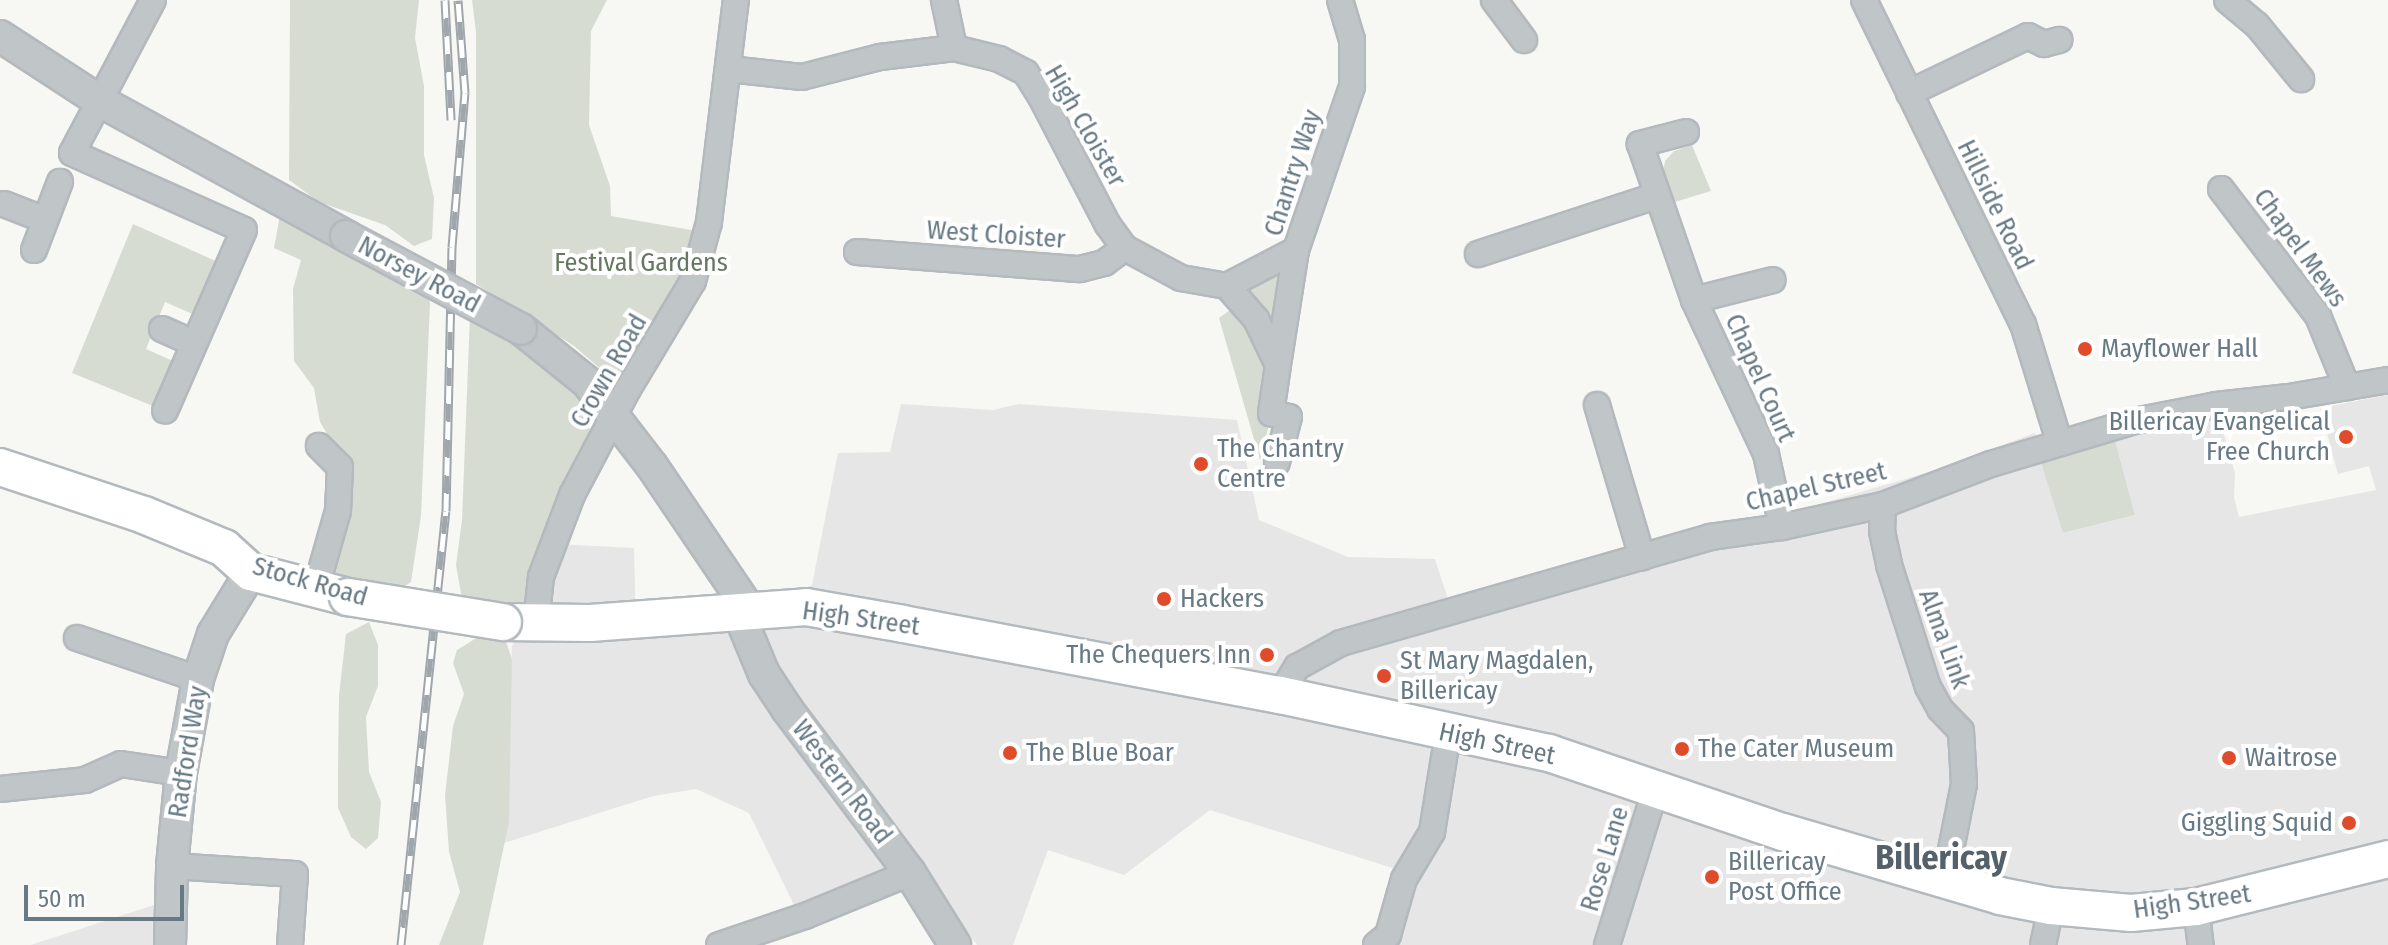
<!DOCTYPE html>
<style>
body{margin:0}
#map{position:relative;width:2388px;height:945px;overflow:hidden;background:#f7f7f4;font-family:"Fira Sans Condensed",sans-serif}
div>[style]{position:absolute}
.built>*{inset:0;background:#e5e6e5}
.green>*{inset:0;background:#d7dcd3}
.roads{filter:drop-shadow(2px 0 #b3b9bd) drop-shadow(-2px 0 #b3b9bd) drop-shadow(0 2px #b3b9bd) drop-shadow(0 -2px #b3b9bd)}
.minor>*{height:24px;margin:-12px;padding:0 12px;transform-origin:12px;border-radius:12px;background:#c0c5c8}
.tertiary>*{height:30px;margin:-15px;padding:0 15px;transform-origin:15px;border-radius:15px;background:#c0c5c8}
.secondary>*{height:36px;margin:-18px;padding:0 18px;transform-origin:18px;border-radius:18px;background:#fff}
.rail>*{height:9px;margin-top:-4.5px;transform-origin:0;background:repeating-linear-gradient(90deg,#fff 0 18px,#9fa7ac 0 36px);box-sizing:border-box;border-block:2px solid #9fa7ac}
.bridges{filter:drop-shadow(2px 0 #b3b9bd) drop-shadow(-2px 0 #b3b9bd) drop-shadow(0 2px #b3b9bd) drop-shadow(0 -2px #b3b9bd)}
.tertiary-bridge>*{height:30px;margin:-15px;padding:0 15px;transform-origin:15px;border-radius:15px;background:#c0c5c8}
.secondary-bridge>*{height:36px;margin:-18px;padding:0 18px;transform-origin:18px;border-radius:18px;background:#fff}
.dots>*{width:22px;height:22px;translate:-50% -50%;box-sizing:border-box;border:4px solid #fff;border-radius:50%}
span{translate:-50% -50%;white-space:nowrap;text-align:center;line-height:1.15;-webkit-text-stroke:8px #fff;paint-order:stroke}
.street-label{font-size:26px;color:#667985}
.park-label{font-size:26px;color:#667761}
.poi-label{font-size:26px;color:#667985}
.left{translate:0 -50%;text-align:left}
.right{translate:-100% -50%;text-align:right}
.district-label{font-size:34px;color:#54616a;font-weight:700}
.scale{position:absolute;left:24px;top:885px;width:160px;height:36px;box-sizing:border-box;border:4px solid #667985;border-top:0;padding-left:10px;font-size:24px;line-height:28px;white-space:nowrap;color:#667985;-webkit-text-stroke:6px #fff;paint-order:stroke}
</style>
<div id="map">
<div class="built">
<i style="clip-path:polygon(2388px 395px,2388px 945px,1391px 945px,1408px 873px,1210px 810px,1124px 875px,1048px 850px,1013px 945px,977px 945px,917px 861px,795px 907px,749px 813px,696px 789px,653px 796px,504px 843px,512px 646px,557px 544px,634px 548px,636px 632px,751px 612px,812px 585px,838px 453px,890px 452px,901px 404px,993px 410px,1019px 404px,1237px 420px,1259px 520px,1348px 557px,1435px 559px,1452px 612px,1936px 470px,2035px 433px,2063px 533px,2135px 515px,2115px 440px,2218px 415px,2235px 473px,2234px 497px,2239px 517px,2376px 490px,2369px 466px,2338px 474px,2320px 408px)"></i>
<i style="clip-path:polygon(157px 904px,163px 945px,31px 945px)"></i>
</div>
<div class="green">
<i style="clip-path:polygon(290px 0,419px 0,415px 38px,424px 86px,424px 155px,434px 198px,432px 239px,414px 246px,385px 225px,319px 202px,289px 180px)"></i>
<i style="clip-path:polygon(472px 0,607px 0,591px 31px,589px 125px,610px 186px,611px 216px,697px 231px,688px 268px,618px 384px,574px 346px,476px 284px,476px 32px)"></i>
<i style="clip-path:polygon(1692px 145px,1711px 191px,1675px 202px,1663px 173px,1665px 161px,1674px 151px)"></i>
<i style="clip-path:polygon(280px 215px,426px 289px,430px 303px,421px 516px,411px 582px,389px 596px,320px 574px,334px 445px,320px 422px,314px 388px,294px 361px,293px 289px,301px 260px,274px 248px)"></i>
<i style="clip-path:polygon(133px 224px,227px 266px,204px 319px,165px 302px,146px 349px,184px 366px,165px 411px,72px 373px)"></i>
<i style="clip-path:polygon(1296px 250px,1272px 413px,1260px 460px,1219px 318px,1241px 302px,1227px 286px)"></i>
<i style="clip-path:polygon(470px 315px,585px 386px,591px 441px,525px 618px,462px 599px,456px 565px,462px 520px)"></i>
<i style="clip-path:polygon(2115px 440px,2135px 515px,2063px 533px,2040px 459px)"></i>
<i style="clip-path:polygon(369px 622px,378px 645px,378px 686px,366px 717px,369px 772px,381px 802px,378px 838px,366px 849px,351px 837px,338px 808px,338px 763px,339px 695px,346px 634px)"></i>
<i style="clip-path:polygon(486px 632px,505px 639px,512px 659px,509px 822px,483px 945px,439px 945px,460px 892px,449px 852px,445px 795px,453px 726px,464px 694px,453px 663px,457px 650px)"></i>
</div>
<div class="roads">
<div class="minor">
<i style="left:153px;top:0;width:173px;rotate:117.9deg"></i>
<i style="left:72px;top:153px;width:188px;rotate:24.1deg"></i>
<i style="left:244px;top:230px;width:197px;rotate:113.6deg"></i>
<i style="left:944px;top:0;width:49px;rotate:78.2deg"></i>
<i style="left:1494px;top:0;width:50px;rotate:53.1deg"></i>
<i style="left:1864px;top:0;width:361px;rotate:63.9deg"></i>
<i style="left:2023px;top:324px;width:122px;rotate:72.9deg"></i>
<i style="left:2227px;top:0;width:39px;rotate:40deg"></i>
<i style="left:2257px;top:25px;width:70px;rotate:50.8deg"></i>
<i style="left:729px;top:69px;width:73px;rotate:6.3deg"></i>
<i style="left:802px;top:77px;width:81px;rotate:-14.4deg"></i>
<i style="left:880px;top:57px;width:75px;rotate:-6.9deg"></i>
<i style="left:954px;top:48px;width:46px;rotate:13.7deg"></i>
<i style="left:999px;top:59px;width:30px;rotate:27deg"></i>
<i style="left:1026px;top:73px;width:28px;rotate:58deg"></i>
<i style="left:1041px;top:97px;width:144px;rotate:62.4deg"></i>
<i style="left:1108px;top:225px;width:29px;rotate:54deg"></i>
<i style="left:1125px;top:248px;width:64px;rotate:28.2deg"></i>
<i style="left:1181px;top:278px;width:47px;rotate:9.9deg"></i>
<i style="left:1909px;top:93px;width:132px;rotate:-25.6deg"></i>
<i style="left:2028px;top:36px;width:18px;rotate:27deg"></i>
<i style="left:2044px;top:44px;width:16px;rotate:-15deg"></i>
<i style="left:1686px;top:132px;width:48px;rotate:165.4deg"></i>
<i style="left:1640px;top:144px;width:165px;rotate:70.9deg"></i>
<i style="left:1694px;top:300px;width:170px;rotate:64.9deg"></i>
<i style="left:1766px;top:454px;width:75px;rotate:77.6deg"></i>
<i style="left:2221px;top:189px;width:160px;rotate:52.6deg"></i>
<i style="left:2318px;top:316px;width:77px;rotate:67.8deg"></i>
<i style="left:4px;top:204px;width:44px;rotate:21.3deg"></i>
<i style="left:34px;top:250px;width:73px;rotate:-69.1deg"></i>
<i style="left:857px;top:252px;width:224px;rotate:4.4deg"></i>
<i style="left:1080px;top:269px;width:25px;rotate:-14deg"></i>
<i style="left:1104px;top:263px;width:26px;rotate:-36deg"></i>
<i style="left:1478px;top:254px;width:186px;rotate:-18.1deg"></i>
<i style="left:1227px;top:286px;width:44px;rotate:48.7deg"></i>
<i style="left:1256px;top:319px;width:51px;rotate:64.4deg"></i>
<i style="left:1278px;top:365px;width:49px;rotate:98.3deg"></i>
<i style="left:1271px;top:413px;width:18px;rotate:13deg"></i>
<i style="left:1289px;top:417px;width:47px;rotate:104.9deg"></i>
<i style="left:1227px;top:286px;width:78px;rotate:-27.6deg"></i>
<i style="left:1694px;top:300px;width:81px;rotate:-14.2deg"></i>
<i style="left:162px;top:329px;width:35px;rotate:24deg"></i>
<i style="left:1278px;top:365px;width:116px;rotate:-81.1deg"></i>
<i style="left:1296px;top:250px;width:173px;rotate:-71.1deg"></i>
<i style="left:1352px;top:86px;width:46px;rotate:-90deg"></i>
<i style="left:1352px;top:40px;width:42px;rotate:-106.7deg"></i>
<i style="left:1597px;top:405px;width:159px;rotate:73.5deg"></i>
<i style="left:1883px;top:505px;width:26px;rotate:92deg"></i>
<i style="left:1882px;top:531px;width:35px;rotate:78deg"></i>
<i style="left:1889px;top:565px;width:128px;rotate:72.3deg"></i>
<i style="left:1928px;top:687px;width:25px;rotate:61deg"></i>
<i style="left:1940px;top:709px;width:30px;rotate:46deg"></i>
<i style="left:1961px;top:731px;width:53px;rotate:86.8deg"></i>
<i style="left:1964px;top:784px;width:98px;rotate:101.2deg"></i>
<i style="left:316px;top:588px;width:80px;rotate:-74.1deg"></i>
<i style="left:338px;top:511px;width:44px;rotate:-87.4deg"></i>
<i style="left:340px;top:467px;width:30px;rotate:-135deg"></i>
<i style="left:536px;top:623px;width:46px;rotate:-83.8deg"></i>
<i style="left:541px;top:577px;width:88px;rotate:-69.3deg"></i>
<i style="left:572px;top:495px;width:120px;rotate:-62.2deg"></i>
<i style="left:628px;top:389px;width:126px;rotate:-59deg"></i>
<i style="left:693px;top:281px;width:61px;rotate:-74.8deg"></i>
<i style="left:709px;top:222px;width:224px;rotate:-83.1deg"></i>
<i style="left:77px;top:638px;width:128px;rotate:18.7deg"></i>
<i style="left:1280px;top:695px;width:33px;rotate:-59deg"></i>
<i style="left:1297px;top:667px;width:50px;rotate:-28.6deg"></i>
<i style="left:1341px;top:643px;width:384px;rotate:-16deg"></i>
<i style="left:1710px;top:537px;width:73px;rotate:-7.9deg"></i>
<i style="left:1782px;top:527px;width:103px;rotate:-12.3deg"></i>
<i style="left:1883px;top:505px;width:116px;rotate:-20.8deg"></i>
<i style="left:1991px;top:464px;width:149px;rotate:-16.7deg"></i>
<i style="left:2134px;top:421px;width:84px;rotate:-11deg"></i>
<i style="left:2216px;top:405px;width:73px;rotate:-6.3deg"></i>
<i style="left:2289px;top:397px;width:100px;rotate:-9.7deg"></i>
<i style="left:0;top:789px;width:85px;rotate:-6deg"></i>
<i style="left:85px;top:780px;width:39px;rotate:-24deg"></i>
<i style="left:121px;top:764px;width:61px;rotate:8.5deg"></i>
<i style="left:172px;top:866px;width:123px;rotate:3.7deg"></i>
<i style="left:295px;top:874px;width:71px;rotate:94deg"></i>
<i style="left:2196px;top:907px;width:38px;rotate:83deg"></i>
<i style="left:719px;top:945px;width:91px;rotate:-18.6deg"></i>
<i style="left:805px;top:916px;width:113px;rotate:-22.3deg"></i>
<i style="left:1376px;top:945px;width:16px;rotate:-40deg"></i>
<i style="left:1388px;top:935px;width:58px;rotate:-74.1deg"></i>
<i style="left:1404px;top:879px;width:55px;rotate:-59.2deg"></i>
<i style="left:1432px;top:832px;width:100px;rotate:-80.8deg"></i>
<i style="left:1607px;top:945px;width:164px;rotate:-72.7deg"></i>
<i style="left:2043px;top:945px;width:40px;rotate:-78deg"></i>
</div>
<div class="tertiary">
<i style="left:0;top:36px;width:117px;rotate:33.1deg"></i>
<i style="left:98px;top:100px;width:283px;rotate:28.7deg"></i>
<i style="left:521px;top:329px;width:85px;rotate:38.8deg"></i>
<i style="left:587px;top:382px;width:106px;rotate:52.3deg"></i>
<i style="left:652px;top:466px;width:176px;rotate:55.9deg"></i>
<i style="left:739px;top:614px;width:65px;rotate:67.4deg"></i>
<i style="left:764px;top:674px;width:42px;rotate:56.7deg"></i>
<i style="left:787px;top:709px;width:205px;rotate:53.1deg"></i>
<i style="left:910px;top:873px;width:85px;rotate:58deg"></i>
<i style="left:170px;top:945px;width:79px;rotate:-88.5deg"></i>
<i style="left:172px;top:866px;width:93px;rotate:-84.5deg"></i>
<i style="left:181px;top:773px;width:96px;rotate:-79.7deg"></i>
<i style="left:198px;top:679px;width:47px;rotate:-71.6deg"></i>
<i style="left:213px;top:634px;width:73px;rotate:-58.5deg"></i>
</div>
<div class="secondary">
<i style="left:0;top:467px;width:152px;rotate:18.4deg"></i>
<i style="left:144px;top:515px;width:87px;rotate:22.4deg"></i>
<i style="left:224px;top:548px;width:36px;rotate:42deg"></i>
<i style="left:251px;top:572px;width:100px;rotate:14.5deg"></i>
<i style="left:503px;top:622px;width:87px;rotate:0.7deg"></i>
<i style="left:590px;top:623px;width:217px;rotate:-4.2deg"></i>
<i style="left:806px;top:607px;width:98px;rotate:9.9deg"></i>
<i style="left:903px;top:624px;width:384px;rotate:10.7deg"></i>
<i style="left:1280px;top:695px;width:275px;rotate:12.2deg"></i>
<i style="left:1549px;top:753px;width:247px;rotate:18.7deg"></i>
<i style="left:1783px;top:832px;width:226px;rotate:16.4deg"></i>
<i style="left:2000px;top:896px;width:52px;rotate:11.1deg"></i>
<i style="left:2051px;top:906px;width:80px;rotate:5deg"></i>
<i style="left:2131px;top:913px;width:65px;rotate:-5.3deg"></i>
<i style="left:2196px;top:907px;width:198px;rotate:-14deg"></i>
</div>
</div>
<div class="rail">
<i style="left:445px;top:0;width:120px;rotate:87.1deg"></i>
<i style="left:401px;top:945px;width:436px;rotate:-84.1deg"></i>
<i style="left:446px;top:511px;width:264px;rotate:-88.7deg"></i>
<i style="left:452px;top:247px;width:155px;rotate:-85.2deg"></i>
<i style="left:465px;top:93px;width:93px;rotate:-94.3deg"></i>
</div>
<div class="bridges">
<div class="tertiary-bridge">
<i style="left:346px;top:236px;width:198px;rotate:28deg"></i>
</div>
<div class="secondary-bridge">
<i style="left:348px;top:597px;width:157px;rotate:9.2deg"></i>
</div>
</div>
<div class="dots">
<i style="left:2085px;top:349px;background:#e04c2b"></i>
<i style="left:2346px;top:437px;background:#e04c2b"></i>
<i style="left:1201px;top:464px;background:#e04c2b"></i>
<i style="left:1164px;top:599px;background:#e04c2b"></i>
<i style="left:1267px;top:655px;background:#e04c2b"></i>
<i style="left:1384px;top:676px;background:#e04c2b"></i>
<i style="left:1682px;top:749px;background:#e04c2b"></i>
<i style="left:1010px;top:753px;background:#e04c2b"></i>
<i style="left:2229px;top:758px;background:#e04c2b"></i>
<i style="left:2349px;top:823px;background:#e04c2b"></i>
<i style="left:1712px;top:877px;background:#e04c2b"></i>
</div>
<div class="street-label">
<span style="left:1085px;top:126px;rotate:60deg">High Cloister</span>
<span style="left:1293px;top:173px;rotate:-72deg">Chantry Way</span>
<span style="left:1995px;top:205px;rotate:64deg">Hillside Road</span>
<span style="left:996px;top:235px;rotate:4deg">West Cloister</span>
<span style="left:2300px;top:248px;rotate:54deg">Chapel Mews</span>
<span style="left:419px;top:275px;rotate:28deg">Norsey Road</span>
<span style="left:609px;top:371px;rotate:-60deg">Crown Road</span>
<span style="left:1760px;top:378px;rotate:66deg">Chapel Court</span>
<span style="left:1816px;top:487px;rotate:-13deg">Chapel Street</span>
<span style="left:310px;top:582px;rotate:16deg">Stock Road</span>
<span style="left:861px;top:619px;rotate:8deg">High Street</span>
<span style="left:1944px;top:639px;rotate:70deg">Alma Link</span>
<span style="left:1497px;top:744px;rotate:12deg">High Street</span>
<span style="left:188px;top:752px;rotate:-81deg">Radford Way</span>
<span style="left:842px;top:782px;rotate:53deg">Western Road</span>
<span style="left:1605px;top:859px;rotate:-73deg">Rose Lane</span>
<span style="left:2192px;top:902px;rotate:-8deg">High Street</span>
</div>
<div class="park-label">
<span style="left:641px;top:263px">Festival Gardens</span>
</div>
<div class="poi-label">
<span class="left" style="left:2101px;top:349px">Mayflower Hall</span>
<span class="right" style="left:2330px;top:437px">Billericay Evangelical<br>Free Church</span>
<span class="left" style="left:1217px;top:464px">The Chantry<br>Centre</span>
<span class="left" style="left:1180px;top:599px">Hackers</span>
<span class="right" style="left:1251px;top:655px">The Chequers Inn</span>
<span class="left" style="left:1400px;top:676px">St Mary Magdalen,<br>Billericay</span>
<span class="left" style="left:1698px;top:749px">The Cater Museum</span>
<span class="left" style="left:1026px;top:753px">The Blue Boar</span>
<span class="left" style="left:2245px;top:758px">Waitrose</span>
<span class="right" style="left:2333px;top:823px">Giggling Squid</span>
<span class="left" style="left:1728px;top:877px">Billericay<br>Post Office</span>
</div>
<div class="district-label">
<span style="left:1941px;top:858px">Billericay</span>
</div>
<div class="scale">50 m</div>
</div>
